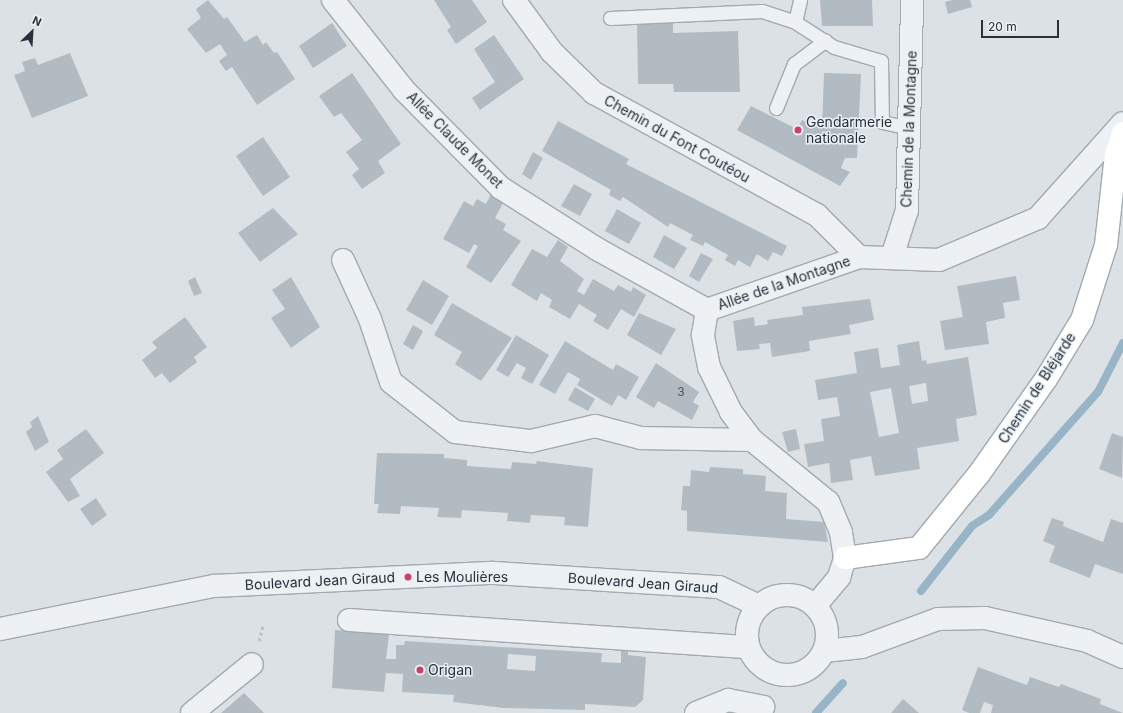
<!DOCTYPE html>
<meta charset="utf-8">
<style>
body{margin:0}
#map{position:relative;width:1123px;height:713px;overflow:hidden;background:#dce1e6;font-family:Inter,sans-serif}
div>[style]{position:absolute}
.stream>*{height:8px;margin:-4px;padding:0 4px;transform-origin:4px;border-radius:4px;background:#97b5c6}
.building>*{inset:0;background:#b3bbc2}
.path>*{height:2.5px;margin-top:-1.25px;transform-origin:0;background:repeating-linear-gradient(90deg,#babfc4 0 3px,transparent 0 6px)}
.roads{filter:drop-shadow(1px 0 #a2a9b0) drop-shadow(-1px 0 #a2a9b0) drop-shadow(0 1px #a2a9b0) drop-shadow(0 -1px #a2a9b0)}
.lane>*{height:13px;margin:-6.5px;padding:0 6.5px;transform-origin:6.5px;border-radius:6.5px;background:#eef1f4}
.street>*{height:22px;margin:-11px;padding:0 11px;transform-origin:11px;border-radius:11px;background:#eef1f4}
.street>.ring{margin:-11px;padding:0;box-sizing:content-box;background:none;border:22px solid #eef1f4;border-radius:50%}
.secondary>*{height:22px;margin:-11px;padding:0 11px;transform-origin:11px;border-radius:11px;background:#fff}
.dots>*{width:11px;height:11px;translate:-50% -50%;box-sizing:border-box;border:2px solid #ebf0f4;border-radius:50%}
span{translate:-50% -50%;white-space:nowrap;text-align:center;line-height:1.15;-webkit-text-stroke:3px #ebf0f4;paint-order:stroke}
.number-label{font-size:12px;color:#49545e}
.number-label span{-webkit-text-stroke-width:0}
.poi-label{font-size:14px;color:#26313c}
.left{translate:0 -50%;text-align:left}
.street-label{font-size:14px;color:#26313c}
.north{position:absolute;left:12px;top:12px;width:40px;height:40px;-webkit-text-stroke:3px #ebf0f4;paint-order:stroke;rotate:25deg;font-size:11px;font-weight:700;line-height:16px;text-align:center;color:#26313c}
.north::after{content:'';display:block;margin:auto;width:14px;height:18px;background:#26313c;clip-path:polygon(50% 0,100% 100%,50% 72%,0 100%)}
.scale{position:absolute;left:981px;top:20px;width:78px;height:18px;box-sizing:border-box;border:2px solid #26313c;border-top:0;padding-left:5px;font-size:12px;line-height:14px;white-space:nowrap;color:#26313c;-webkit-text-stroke:3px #ebf0f4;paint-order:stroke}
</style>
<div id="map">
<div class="stream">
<i style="left:921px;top:591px;width:83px;rotate:-51.9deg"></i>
<i style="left:972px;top:526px;width:20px;rotate:-33deg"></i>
<i style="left:989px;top:515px;width:164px;rotate:-48.5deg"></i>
<i style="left:1098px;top:392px;width:55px;rotate:-63deg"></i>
<i style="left:816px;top:713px;width:40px;rotate:-48deg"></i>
</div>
<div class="building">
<i style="clip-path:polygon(208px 0,224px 19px,227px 17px,245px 42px,257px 35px,263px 45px,266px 42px,274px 53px,277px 52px,295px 79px,257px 105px,232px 67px,226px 71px,219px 61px,227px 55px,220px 44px,206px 53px,187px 29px,201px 18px,196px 9px)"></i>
<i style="clip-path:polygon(434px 0,472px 0,487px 22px,456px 44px,447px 30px,451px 27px)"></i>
<i style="clip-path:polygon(820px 0,872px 0,873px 26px,822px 26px)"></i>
<i style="clip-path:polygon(953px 0,970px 0,972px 7px,948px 14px,945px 2px)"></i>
<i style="clip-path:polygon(332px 23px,347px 46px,313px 68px,299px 46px)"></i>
<i style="clip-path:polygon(673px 23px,673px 33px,738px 31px,740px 92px,674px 92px,673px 84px,638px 84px,637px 24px)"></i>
<i style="clip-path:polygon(494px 35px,524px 79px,480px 110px,472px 98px,495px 82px,474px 49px)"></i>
<i style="clip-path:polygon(70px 53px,88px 96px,32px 118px,14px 75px,25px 71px,22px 62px,35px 58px,38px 65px)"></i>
<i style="clip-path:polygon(352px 73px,401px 144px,378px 161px,385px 173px,362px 189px,352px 175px,359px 169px,346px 152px,362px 140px,341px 113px,334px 117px,319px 96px)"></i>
<i style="clip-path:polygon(824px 73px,861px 74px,857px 158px,845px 158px,841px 168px,850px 172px,840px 186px,737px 130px,751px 106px,797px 129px,802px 120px,822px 129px)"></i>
<i style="clip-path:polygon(558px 121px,629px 159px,626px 164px,787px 246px,782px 256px,773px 252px,768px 261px,757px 254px,750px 267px,738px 260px,735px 266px,725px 260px,728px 255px,705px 242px,703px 246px,690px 240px,693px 235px,670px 223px,668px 227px,623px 197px,620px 201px,609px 195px,611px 190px,542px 151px)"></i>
<i style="clip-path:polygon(263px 137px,290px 177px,263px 196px,236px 156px)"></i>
<i style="clip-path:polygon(533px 152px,543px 158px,531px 180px,522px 174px)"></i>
<i style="clip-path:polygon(574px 184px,592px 194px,580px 216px,561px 206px)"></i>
<i style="clip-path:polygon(491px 194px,503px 203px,495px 218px,506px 224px,503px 230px,521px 241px,491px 283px,466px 267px,478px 246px,474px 244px,469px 253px,443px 239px,464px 201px,473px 206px,477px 199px,486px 204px)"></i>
<i style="clip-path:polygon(273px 208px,298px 234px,260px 262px,238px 233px)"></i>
<i style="clip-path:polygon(617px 209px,641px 223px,629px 244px,605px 231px)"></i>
<i style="clip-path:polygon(664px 235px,687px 248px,674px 269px,653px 257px)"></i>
<i style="clip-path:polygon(558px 240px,568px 247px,560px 261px,584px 279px,577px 291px,584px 295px,593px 279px,614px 291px,618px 285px,631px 292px,633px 287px,646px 295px,634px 317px,621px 309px,608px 330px,593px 321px,597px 315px,579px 304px,570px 319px,549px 307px,552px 300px,541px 293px,537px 301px,511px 285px,532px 249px,547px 257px)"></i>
<i style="clip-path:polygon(701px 253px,713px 259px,699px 282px,689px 276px)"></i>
<i style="clip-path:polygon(1016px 276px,1020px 300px,1003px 303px,1005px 318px,986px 322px,989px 344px,945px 350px,940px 321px,963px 317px,957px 286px)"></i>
<i style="clip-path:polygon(195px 277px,202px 293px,194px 296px,188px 281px)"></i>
<i style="clip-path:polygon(291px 277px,320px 327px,291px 348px,271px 318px,285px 309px,272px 290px)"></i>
<i style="clip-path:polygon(423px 280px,449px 296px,432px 325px,406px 310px)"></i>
<i style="clip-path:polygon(870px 299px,874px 320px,849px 325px,851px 334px,809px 341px,810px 351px,772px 357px,770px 343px,759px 344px,760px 349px,737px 351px,733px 321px,754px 317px,755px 326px,768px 324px,767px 320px,803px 315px,802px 307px)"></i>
<i style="clip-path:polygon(452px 303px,512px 338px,481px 381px,455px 364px,462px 352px,434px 335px)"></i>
<i style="clip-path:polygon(639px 313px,676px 329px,661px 355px,627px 335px)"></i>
<i style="clip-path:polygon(185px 317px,207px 347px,194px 357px,197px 362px,170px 383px,162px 373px,155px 378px,142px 360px,157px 348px,152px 342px)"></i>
<i style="clip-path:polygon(413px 325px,423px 331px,413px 350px,403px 344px)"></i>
<i style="clip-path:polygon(516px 335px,549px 355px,532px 384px,521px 378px,526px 368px,517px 363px,508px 377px,496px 370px)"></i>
<i style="clip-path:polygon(565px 341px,613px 370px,616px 364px,639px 377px,626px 400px,618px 395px,612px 406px,577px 385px,580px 379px,568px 372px,555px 394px,539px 385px)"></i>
<i style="clip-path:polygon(evenodd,919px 341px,922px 361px,926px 360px,927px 364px,968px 357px,977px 415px,956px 419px,959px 441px,917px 448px,920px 469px,875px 476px,871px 456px,850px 460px,853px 480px,831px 483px,829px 463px,808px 467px,804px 444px,824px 441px,821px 419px,840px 416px,837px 397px,818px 400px,815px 380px,857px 373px,854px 352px,878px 348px,881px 368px,900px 365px,897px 345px,919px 341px,926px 383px,928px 401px,912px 404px,909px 386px,926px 383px,919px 341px,891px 388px,899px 433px,879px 437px,870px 392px,891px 388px)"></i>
<i style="clip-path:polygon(656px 363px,699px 392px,693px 402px,699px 406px,692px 420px,658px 401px,654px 408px,636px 397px)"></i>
<i style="clip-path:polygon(575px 387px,595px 399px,588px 411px,568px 400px)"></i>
<i style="clip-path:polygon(38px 416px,49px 442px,35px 451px,26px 432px,32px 427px,30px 422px)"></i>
<i style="clip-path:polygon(86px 429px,104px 453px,70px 479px,80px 496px,68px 502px,46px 472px,63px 459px,57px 450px)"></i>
<i style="clip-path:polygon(796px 429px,800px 449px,788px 452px,782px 432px)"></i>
<i style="clip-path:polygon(1112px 433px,1123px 437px,1122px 478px,1099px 469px)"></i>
<i style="clip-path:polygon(377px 453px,444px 454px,444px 458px,467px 460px,467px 466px,511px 469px,512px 462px,536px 464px,537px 461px,593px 468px,588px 527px,564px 525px,565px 517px,531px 515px,530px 523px,507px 521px,508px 513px,462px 510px,461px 518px,437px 517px,439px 508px,401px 506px,400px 514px,377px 513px,379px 504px,374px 504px)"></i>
<i style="clip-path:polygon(710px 467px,743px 469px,743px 474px,766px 476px,765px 491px,787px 493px,786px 519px,824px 522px,828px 542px,687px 531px,687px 511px,681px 510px,683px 486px,690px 486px,691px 470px,709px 472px)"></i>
<i style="clip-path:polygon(96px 498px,107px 515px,92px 526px,80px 509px)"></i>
<i style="clip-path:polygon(1052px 518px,1064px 522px,1063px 526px,1103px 542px,1111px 519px,1123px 523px,1123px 574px,1095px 564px,1090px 578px,1049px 562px,1055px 546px,1043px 541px)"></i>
<i style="clip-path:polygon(evenodd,335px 630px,389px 634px,386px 659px,396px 659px,396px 645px,404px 645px,405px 641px,602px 653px,601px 662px,621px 663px,621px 650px,628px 650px,628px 655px,646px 657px,643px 700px,635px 707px,585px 704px,585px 710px,504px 708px,453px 702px,454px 695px,402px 692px,403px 674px,386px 673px,384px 692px,332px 688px,335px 630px,508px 654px,536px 656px,535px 671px,507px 669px,508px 654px)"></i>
<i style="clip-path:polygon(978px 667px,1027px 685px,1030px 677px,1059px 687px,1061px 684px,1101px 699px,1100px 704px,1123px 713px,991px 713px,993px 705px,984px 702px,980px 713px,969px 713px,962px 710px)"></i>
<i style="clip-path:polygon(244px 693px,264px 713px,221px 713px)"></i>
<i style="clip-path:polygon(903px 699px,919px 713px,891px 713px)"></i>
</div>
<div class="path">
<i style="left:259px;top:641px;width:16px;rotate:-76deg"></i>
</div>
<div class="roads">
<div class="lane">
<i style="left:610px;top:18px;width:152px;rotate:-2.6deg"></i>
<i style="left:762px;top:11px;width:35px;rotate:18deg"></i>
<i style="left:795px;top:22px;width:46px;rotate:32.7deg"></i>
<i style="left:834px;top:47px;width:49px;rotate:16.6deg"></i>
<i style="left:881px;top:61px;width:61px;rotate:89.1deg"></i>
<i style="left:882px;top:122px;width:29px;rotate:12deg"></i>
<i style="left:795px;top:22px;width:23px;rotate:-77deg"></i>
<i style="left:776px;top:108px;width:48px;rotate:-67.8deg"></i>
<i style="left:794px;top:64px;width:39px;rotate:-37deg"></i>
</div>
<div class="street">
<i style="left:333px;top:0;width:115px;rotate:51.7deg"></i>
<i style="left:404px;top:90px;width:138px;rotate:45.3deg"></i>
<i style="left:501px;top:188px;width:114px;rotate:32.4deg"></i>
<i style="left:597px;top:249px;width:126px;rotate:29deg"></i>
<i style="left:514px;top:0;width:64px;rotate:53.8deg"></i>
<i style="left:552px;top:52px;width:59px;rotate:44.3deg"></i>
<i style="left:594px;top:93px;width:254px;rotate:28.7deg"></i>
<i style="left:817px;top:215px;width:59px;rotate:45deg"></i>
<i style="left:892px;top:257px;width:49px;rotate:-72.3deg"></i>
<i style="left:907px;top:210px;width:210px;rotate:-88.6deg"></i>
<i style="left:343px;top:260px;width:65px;rotate:65.4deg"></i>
<i style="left:370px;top:319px;width:66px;rotate:71.6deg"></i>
<i style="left:391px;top:382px;width:81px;rotate:38deg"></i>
<i style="left:455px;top:432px;width:77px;rotate:6.8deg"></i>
<i style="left:531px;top:441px;width:66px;rotate:-13.2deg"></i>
<i style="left:595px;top:426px;width:48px;rotate:14.6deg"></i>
<i style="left:641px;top:438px;width:111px;rotate:1deg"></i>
<i class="ring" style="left:747px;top:595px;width:58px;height:58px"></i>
<i style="left:815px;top:606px;width:38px;rotate:-50deg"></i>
<i style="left:839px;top:577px;width:20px;rotate:-72deg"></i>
<i style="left:845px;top:558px;width:26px;rotate:-99deg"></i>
<i style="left:841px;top:532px;width:33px;rotate:-113deg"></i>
<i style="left:828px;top:502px;width:98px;rotate:-140.8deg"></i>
<i style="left:752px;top:440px;width:35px;rotate:-127deg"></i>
<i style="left:731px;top:412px;width:50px;rotate:-116.1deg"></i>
<i style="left:709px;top:367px;width:33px;rotate:-101deg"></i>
<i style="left:703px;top:335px;width:25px;rotate:-81deg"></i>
<i style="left:707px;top:310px;width:161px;rotate:-19.2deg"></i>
<i style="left:859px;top:257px;width:80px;rotate:2.1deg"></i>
<i style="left:939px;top:260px;width:108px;rotate:-23deg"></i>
<i style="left:1038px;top:218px;width:127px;rotate:-48.2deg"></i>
<i style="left:349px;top:620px;width:400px;rotate:3.9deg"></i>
<i style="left:0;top:629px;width:218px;rotate:-11.4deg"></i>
<i style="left:214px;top:586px;width:280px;rotate:-2.7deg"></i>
<i style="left:494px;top:573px;width:225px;rotate:3.6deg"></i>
<i style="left:719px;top:587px;width:44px;rotate:25.4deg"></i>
<i style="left:824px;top:651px;width:38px;rotate:-6deg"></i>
<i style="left:862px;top:647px;width:81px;rotate:-20.2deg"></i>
<i style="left:938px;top:619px;width:47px;rotate:-1.2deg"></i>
<i style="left:985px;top:618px;width:105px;rotate:12.7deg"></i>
<i style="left:1087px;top:641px;width:39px;rotate:24deg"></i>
<i style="left:192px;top:713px;width:77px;rotate:-39.2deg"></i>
<i style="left:696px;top:713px;width:35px;rotate:-22deg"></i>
<i style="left:728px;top:700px;width:36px;rotate:11deg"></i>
</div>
<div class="secondary">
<i style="left:845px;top:558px;width:75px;rotate:-7.7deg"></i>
<i style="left:919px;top:548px;width:95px;rotate:-51deg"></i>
<i style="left:979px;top:474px;width:116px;rotate:-54.8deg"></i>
<i style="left:1046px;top:379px;width:69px;rotate:-58.6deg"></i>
<i style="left:1082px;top:320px;width:79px;rotate:-72.3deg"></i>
<i style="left:1106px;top:245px;width:91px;rotate:-83.7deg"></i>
<i style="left:1116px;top:155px;width:23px;rotate:-72deg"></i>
</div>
</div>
<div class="dots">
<i style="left:798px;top:130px;background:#cb416a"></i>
<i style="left:408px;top:577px;background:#cb416a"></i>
<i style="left:420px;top:670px;background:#cb416a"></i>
</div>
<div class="number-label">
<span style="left:681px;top:392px">3</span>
</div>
<div class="poi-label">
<span class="left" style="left:806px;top:130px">Gendarmerie<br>nationale</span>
<span class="left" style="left:416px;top:577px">Les Moulières</span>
<span class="left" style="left:428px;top:670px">Origan</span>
</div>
<div class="street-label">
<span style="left:909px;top:129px;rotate:-88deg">Chemin de la Montagne</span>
<span style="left:677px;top:139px;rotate:29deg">Chemin du Font Coutéou</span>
<span style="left:455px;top:140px;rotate:45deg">Allée Claude Monet</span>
<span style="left:784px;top:283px;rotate:-19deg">Allée de la Montagne</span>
<span style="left:1037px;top:388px;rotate:-57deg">Chemin de Bléjarde</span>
<span style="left:320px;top:581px;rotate:-3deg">Boulevard Jean Giraud</span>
<span style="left:643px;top:583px;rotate:4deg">Boulevard Jean Giraud</span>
</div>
<div class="north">N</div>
<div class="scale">20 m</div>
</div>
